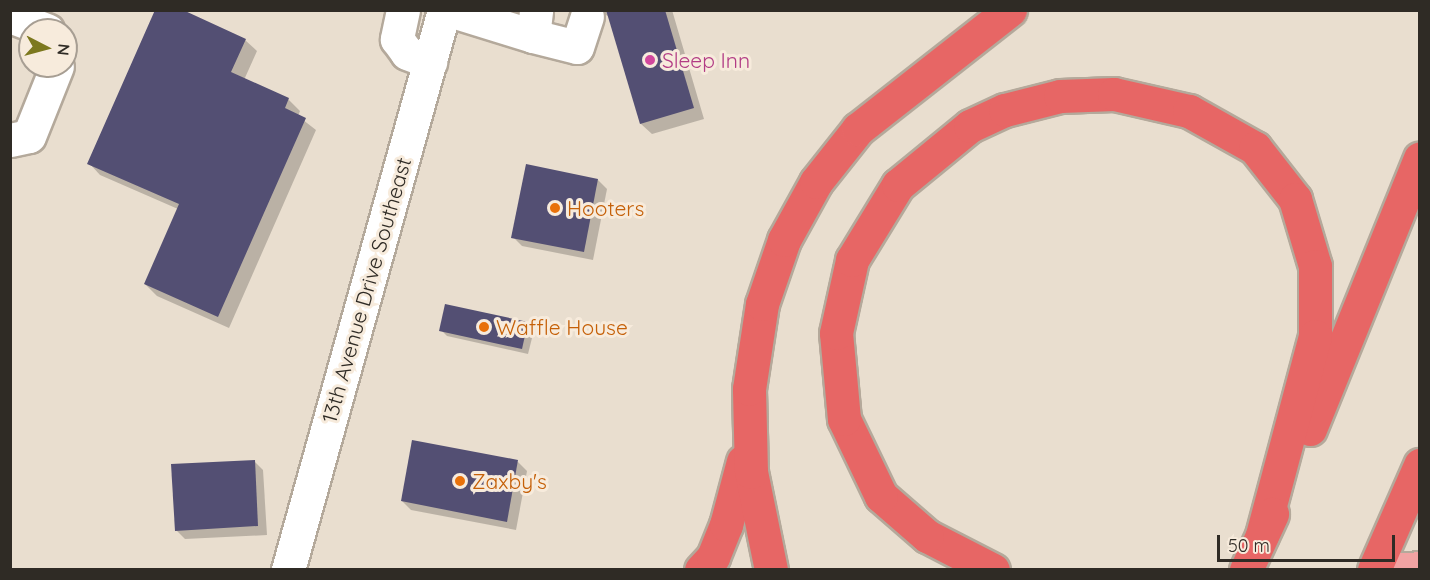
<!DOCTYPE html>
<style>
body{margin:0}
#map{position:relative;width:1430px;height:580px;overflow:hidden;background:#e9decf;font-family:Quicksand,sans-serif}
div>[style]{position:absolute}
.shadow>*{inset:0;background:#0003}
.building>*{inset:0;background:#534f73}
.roads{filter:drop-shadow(2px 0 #b4a99b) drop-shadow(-2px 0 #b4a99b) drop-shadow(0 2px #b4a99b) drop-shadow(0 -2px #b4a99b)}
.minor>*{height:33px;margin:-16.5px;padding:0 16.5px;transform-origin:16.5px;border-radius:16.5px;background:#fff}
.major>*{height:33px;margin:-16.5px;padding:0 16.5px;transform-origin:16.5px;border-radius:16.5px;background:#f1a3a3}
.highway>*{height:33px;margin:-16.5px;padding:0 16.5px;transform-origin:16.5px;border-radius:16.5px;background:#e76665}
.dots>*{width:16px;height:16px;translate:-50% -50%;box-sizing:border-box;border:3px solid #f7ebdc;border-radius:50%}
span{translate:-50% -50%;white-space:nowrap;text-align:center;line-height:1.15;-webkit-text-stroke:6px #f7ebdc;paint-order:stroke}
.hotel-label{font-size:21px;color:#b23c85}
.left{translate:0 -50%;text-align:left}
.food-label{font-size:21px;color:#c56008}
.street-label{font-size:21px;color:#2f2b25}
.frame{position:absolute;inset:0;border:12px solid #2f2b25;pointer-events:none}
.north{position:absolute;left:18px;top:18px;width:60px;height:60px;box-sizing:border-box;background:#f7ebdc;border:2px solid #a79e93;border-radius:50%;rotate:96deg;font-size:16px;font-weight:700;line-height:24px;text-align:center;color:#2f2b25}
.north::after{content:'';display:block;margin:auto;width:21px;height:27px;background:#7c781e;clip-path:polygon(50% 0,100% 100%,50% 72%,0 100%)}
.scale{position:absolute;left:1217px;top:535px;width:178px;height:27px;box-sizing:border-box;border:3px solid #2f2b25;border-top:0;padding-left:8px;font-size:18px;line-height:21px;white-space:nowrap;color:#2f2b25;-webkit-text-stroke:4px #f7ebdc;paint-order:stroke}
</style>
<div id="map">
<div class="shadow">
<i style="clip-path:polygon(599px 10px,672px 10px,704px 119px,652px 134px,641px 124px,609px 17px)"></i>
<i style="clip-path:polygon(245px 40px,257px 51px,244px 80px,288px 99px,300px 111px,298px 116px,316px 130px,229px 328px,157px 296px,145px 284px,178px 209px,100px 175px,89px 163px)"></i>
<i style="clip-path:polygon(598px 180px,607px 189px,593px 260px,522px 246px,513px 237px)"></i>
<i style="clip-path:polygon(527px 324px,534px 330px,528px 354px,447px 336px,441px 330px)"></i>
<i style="clip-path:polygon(414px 442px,518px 462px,527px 471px,516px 530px,411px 510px,402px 501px)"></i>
<i style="clip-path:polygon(254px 461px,263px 470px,267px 535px,185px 539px,176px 530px)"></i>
</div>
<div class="building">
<i style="clip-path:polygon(155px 10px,183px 10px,246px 39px,231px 72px,289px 98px,285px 108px,306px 118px,218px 317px,144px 284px,179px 204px,87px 164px)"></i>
<i style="clip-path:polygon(606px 10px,665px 10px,694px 108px,640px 124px)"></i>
<i style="clip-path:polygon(526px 164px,598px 179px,584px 252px,511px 238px)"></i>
<i style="clip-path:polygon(445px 304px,528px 322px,522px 349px,439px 331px)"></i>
<i style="clip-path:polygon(412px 440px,518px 460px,507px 522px,401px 501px)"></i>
<i style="clip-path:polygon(255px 460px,258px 526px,175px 531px,171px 464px)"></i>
</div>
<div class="roads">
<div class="minor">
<i style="left:403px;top:10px;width:30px;rotate:102deg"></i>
<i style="left:397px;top:39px;width:17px;rotate:54deg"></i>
<i style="left:407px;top:53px;width:25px;rotate:21deg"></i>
<i style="left:449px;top:10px;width:88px;rotate:17.2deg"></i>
<i style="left:533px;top:36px;width:26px;rotate:-83deg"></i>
<i style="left:10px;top:16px;width:40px;rotate:21deg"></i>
<i style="left:533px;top:36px;width:45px;rotate:14deg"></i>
<i style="left:577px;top:47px;width:32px;rotate:-72deg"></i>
<i style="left:10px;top:140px;width:19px;rotate:-12deg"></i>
<i style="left:29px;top:136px;width:75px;rotate:-68.2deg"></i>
<i style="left:288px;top:570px;width:581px;rotate:-74.43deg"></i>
</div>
<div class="major">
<i style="left:1393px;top:570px;width:27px;rotate:-4deg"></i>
</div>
<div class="highway">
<i style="left:1310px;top:429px;width:292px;rotate:-67.9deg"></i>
<i style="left:701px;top:570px;width:18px;rotate:-47deg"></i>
<i style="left:713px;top:557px;width:35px;rotate:-68deg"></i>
<i style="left:726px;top:525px;width:66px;rotate:-75.1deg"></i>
<i style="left:771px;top:570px;width:100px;rotate:-101.5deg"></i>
<i style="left:751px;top:472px;width:83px;rotate:-91.4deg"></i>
<i style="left:749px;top:389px;width:86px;rotate:-81.3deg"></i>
<i style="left:762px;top:304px;width:68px;rotate:-71deg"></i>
<i style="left:784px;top:240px;width:66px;rotate:-61.1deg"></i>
<i style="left:816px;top:182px;width:68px;rotate:-51.6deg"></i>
<i style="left:858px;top:129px;width:193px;rotate:-38.1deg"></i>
<i style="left:993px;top:570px;width:74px;rotate:-152.7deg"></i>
<i style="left:927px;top:536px;width:61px;rotate:-139deg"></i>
<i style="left:881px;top:496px;width:85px;rotate:-115.7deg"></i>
<i style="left:844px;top:419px;width:86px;rotate:-95.3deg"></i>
<i style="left:836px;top:333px;width:75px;rotate:-77.6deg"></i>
<i style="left:852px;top:260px;width:88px;rotate:-58.5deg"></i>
<i style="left:898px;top:185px;width:93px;rotate:-39.3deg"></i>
<i style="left:970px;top:126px;width:38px;rotate:-25deg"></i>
<i style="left:1005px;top:110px;width:57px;rotate:-14.3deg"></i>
<i style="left:1060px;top:96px;width:54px;rotate:-2.1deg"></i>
<i style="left:1114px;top:94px;width:77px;rotate:12.8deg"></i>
<i style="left:1189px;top:111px;width:76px;rotate:29.3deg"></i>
<i style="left:1255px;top:148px;width:65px;rotate:51.9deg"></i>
<i style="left:1295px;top:199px;width:70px;rotate:73.4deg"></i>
<i style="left:1315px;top:266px;width:70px;rotate:90deg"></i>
<i style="left:1315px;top:336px;width:206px;rotate:104.9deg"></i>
<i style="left:1246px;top:570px;width:62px;rotate:-65.1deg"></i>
<i style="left:1374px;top:570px;width:115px;rotate:-66.3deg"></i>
</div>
</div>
<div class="dots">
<i style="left:650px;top:60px;background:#d1479c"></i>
<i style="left:555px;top:208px;background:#e8710a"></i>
<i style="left:484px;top:327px;background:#e8710a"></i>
<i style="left:460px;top:481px;background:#e8710a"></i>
</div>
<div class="hotel-label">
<span class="left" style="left:662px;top:60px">Sleep Inn</span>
</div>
<div class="food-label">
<span class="left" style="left:567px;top:208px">Hooters</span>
<span class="left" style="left:496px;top:327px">Waffle House</span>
<span class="left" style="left:472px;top:481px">Zaxby's</span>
</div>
<div class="street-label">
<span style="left:366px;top:290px;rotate:-74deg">13th Avenue Drive Southeast</span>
</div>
<div class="frame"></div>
<div class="north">N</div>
<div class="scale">50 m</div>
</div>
